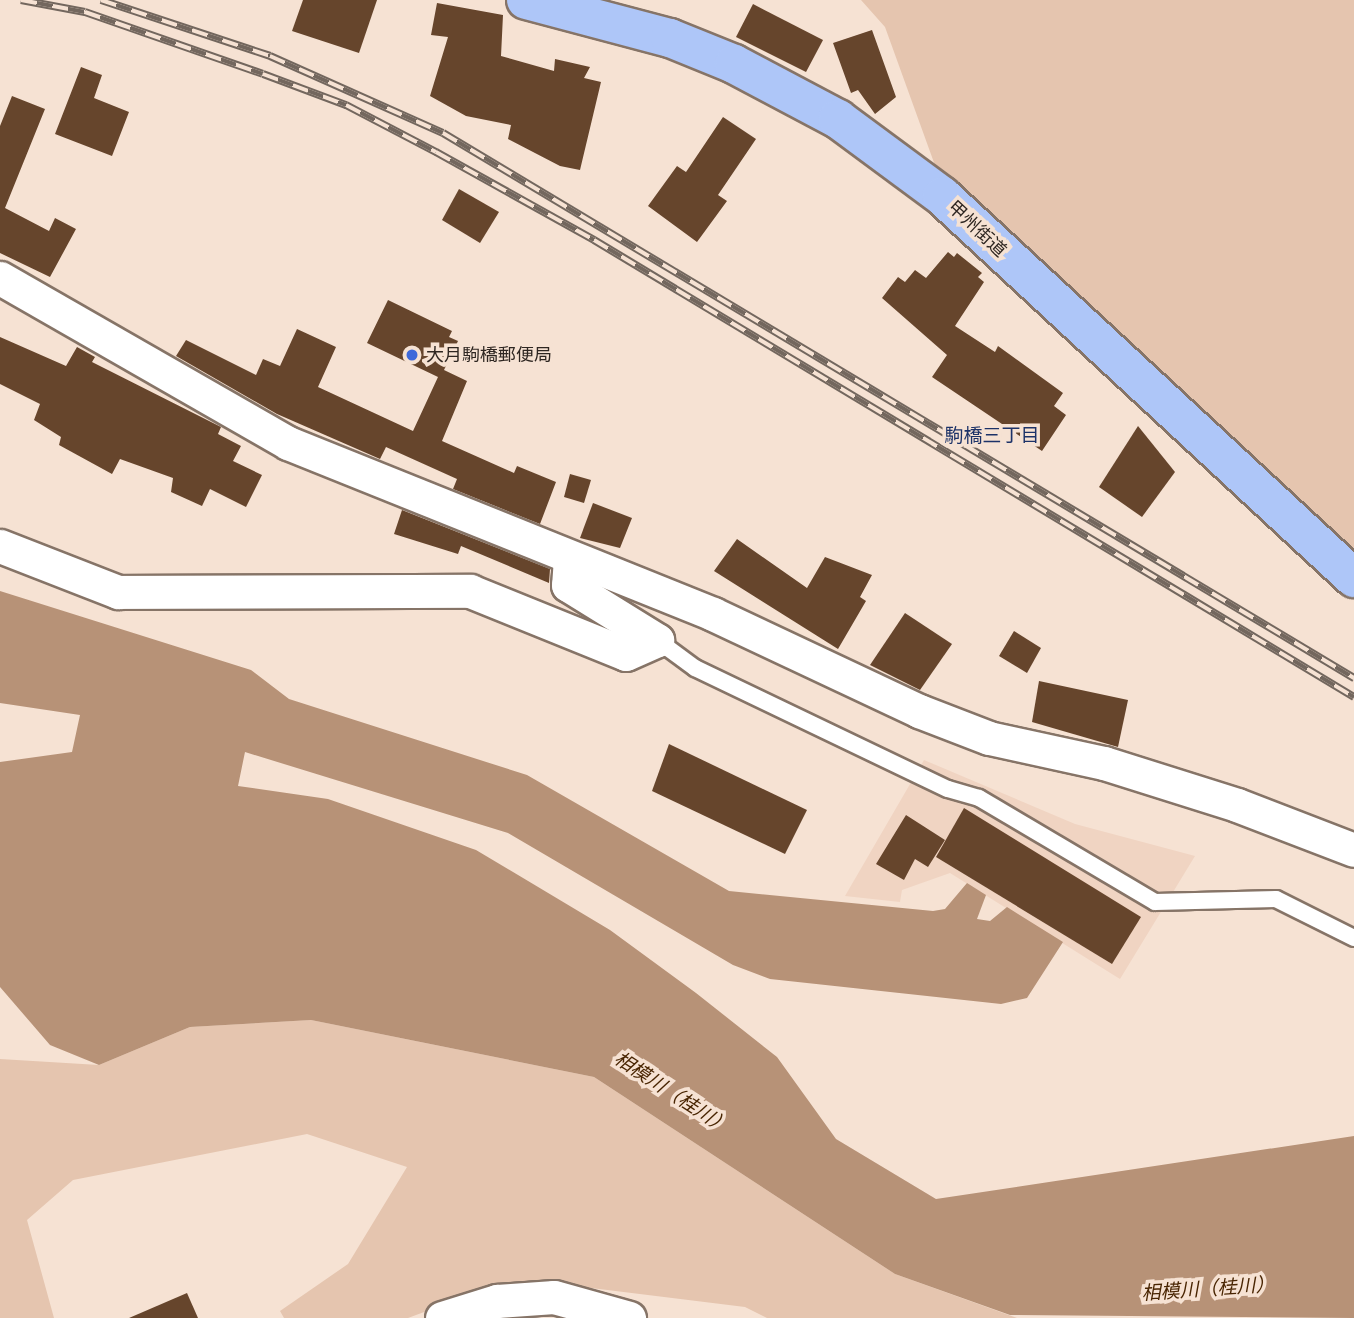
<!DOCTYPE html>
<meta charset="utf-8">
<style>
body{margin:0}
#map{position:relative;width:1354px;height:1318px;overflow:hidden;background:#f6e2d3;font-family:Inter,"Noto Sans JP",sans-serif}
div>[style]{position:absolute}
.built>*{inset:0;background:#f0d4c2}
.green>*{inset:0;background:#e5c5af}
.water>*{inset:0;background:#b79277}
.building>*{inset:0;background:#66452c}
.roads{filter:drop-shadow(2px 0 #867467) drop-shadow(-2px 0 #867467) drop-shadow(0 2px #867467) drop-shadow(0 -2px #867467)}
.service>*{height:16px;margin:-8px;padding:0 8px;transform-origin:8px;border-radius:8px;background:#fff}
.minor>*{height:33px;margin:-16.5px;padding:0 16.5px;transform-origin:16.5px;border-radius:16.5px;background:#fff}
.trunk>*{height:38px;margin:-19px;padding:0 19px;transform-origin:19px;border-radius:19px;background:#aec6f8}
.rail>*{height:8px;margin-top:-4px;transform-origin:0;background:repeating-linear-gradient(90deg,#f6e2d3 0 16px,#73675e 0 32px);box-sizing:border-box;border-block:2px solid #73675e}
.dots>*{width:19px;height:19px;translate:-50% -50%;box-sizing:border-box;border:4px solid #f6e2d3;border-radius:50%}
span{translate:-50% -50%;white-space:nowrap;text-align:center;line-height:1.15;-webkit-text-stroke:7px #f6e2d3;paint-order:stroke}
.street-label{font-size:18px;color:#2e2621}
.poi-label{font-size:18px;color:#2e2621}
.left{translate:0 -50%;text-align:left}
.neighbourhood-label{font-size:19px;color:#1c3268}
.water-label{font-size:19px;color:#492502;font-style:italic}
</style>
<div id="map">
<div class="built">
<i style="clip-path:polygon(924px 760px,1075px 824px,1195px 856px,1120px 979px,950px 873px,902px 890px,900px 902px,845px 896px)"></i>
</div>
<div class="green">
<i style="clip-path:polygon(861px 0,1354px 0,1354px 560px,941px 182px,885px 27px)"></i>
<i style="clip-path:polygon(311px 1020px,594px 1077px,895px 1274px,1017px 1318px,767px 1318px,745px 1307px,575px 1286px,478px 1292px,408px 1318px,284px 1318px,280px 1311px,348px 1264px,407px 1167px,307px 1134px,73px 1180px,27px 1220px,54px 1318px,0 1318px,0 1059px,99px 1065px,190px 1027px)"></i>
</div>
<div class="water">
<i style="clip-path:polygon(0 591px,251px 670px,289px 699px,527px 775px,729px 891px,933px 911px,945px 909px,967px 883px,986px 895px,977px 919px,990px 921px,1007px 907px,1063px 942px,1027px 998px,1001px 1004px,770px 979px,733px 965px,508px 833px,245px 752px,238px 786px,328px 799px,476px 850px,610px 930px,696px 993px,777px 1057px,836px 1139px,936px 1199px,1354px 1136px,1354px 1318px,1010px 1315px,895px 1274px,594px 1077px,311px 1020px,190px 1027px,99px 1065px,50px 1045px,0 987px,0 762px,72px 752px,80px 715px,0 703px)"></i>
</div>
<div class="building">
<i style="clip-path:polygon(303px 0,377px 0,359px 53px,292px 31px)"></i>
<i style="clip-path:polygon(437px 3px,503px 15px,501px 56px,554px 71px,555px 59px,590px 67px,584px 78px,601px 82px,580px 170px,560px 166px,508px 139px,511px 125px,466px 116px,430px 96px,448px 37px,431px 35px)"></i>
<i style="clip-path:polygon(753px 4px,823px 40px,806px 72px,736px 37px)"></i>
<i style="clip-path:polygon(872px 30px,896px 97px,875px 114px,858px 90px,851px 93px,833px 43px)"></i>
<i style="clip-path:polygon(81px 67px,102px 75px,94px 98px,129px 112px,112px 156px,55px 134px)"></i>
<i style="clip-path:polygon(12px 96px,45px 109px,5px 208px,49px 231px,55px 218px,76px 229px,50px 277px,0 253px,0 126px)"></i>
<i style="clip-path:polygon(723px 117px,756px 139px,718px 195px,727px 201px,697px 242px,648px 206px,677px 166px,686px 172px)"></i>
<i style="clip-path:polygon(459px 189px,499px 212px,480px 243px,442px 220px)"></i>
<i style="clip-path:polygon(948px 252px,954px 257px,957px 253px,982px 273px,978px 277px,984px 282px,955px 326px,995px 352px,998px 346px,1063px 393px,1054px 406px,1066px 415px,1042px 451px,932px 377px,947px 355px,882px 298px,898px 277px,905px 282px,915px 270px,926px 278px)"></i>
<i style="clip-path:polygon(388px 300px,452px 331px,449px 337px,458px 341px,444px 370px,467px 381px,442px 441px,514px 473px,517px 466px,556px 482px,540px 524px,453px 489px,457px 479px,386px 447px,380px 459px,277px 414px,176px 356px,186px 340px,256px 375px,263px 359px,280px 366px,297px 329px,336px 347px,318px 387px,413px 431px,438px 377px,367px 343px)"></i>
<i style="clip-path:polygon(0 337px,66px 366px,77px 347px,95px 357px,92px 362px,221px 427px,218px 434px,241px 446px,233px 461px,262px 475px,246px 507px,210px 489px,202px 506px,171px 492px,173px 478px,120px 459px,112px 474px,59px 445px,61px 437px,34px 420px,40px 404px,0 384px)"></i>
<i style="clip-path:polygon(1138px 426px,1175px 472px,1142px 517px,1099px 487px)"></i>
<i style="clip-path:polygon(570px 474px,591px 480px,584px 503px,564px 497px)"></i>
<i style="clip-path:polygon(593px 503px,632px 518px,620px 548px,580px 538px)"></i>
<i style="clip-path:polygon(402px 510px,550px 569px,549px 583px,461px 546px,458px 554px,394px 534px)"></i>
<i style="clip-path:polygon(737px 539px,807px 588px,825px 557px,872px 575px,860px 597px,866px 601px,838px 649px,714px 571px)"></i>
<i style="clip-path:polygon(905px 613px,952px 644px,920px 690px,870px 665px)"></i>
<i style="clip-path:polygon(1014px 631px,1041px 648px,1027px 673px,999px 656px)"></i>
<i style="clip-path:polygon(1039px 681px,1128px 700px,1118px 747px,1032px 722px)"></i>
<i style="clip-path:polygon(669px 744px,807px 810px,785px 854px,652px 791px)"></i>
<i style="clip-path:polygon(964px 808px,1141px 917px,1112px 964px,936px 857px)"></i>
<i style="clip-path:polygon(906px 815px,945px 840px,928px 867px,915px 859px,904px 880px,876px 864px)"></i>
<i style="clip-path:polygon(187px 1293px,198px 1318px,129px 1318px)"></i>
</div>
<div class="roads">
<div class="service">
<i style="left:657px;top:640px;width:47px;rotate:36.4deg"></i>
<i style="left:695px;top:668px;width:280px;rotate:25.6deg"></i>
<i style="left:948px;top:789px;width:32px;rotate:16deg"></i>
<i style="left:979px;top:798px;width:204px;rotate:30.6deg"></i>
<i style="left:1155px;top:902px;width:121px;rotate:-1.4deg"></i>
<i style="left:1276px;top:899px;width:87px;rotate:26.6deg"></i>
</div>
<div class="minor">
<i style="left:0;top:278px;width:332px;rotate:29.8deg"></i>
<i style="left:288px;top:443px;width:458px;rotate:21.9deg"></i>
<i style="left:713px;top:614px;width:228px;rotate:25.2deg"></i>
<i style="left:919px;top:711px;width:75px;rotate:21.1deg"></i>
<i style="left:989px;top:738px;width:118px;rotate:12.3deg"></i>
<i style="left:1104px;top:763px;width:139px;rotate:17.5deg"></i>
<i style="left:1237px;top:805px;width:125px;rotate:21deg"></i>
<i style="left:0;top:546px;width:127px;rotate:21.3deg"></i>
<i style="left:118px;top:592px;width:352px;rotate:-0.2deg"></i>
<i style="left:470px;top:591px;width:168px;rotate:22deg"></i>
<i style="left:626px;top:654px;width:34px;rotate:-24deg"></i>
<i style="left:570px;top:558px;width:27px;rotate:94deg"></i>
<i style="left:568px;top:585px;width:105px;rotate:31.7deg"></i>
<i style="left:442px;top:1318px;width:58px;rotate:-17.2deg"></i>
<i style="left:497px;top:1301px;width:57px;rotate:-4deg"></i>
<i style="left:554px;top:1297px;width:78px;rotate:15.6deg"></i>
</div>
<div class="trunk">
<i style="left:526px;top:0;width:149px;rotate:14.8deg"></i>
<i style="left:670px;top:38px;width:69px;rotate:22.1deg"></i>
<i style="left:734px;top:64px;width:118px;rotate:27.9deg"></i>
<i style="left:838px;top:119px;width:129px;rotate:36.5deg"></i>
<i style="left:942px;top:196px;width:562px;rotate:42.84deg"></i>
</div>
</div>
<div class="rail">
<i style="left:21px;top:0;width:65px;rotate:10.6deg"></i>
<i style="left:85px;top:12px;width:188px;rotate:19.2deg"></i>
<i style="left:263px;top:74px;width:89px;rotate:20.5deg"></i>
<i style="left:346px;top:105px;width:102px;rotate:27.6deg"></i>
<i style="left:436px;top:152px;width:181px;rotate:29.1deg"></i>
<i style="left:594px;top:240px;width:887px;rotate:31.02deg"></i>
<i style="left:101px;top:0;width:178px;rotate:18.3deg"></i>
<i style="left:270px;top:56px;width:189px;rotate:24deg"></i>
<i style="left:443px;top:133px;width:1062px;rotate:30.89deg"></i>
</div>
<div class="dots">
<i style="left:412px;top:355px;background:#3e69da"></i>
</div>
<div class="street-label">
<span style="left:977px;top:229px;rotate:43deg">甲州街道</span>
</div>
<div class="poi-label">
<span class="left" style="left:426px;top:355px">大月駒橋郵便局</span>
</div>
<div class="neighbourhood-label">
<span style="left:992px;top:436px">駒橋三丁目</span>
</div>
<div class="water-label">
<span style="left:672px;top:1093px;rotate:33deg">相模川（桂川）</span>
<span style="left:1208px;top:1289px;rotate:-4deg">相模川（桂川）</span>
</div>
</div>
